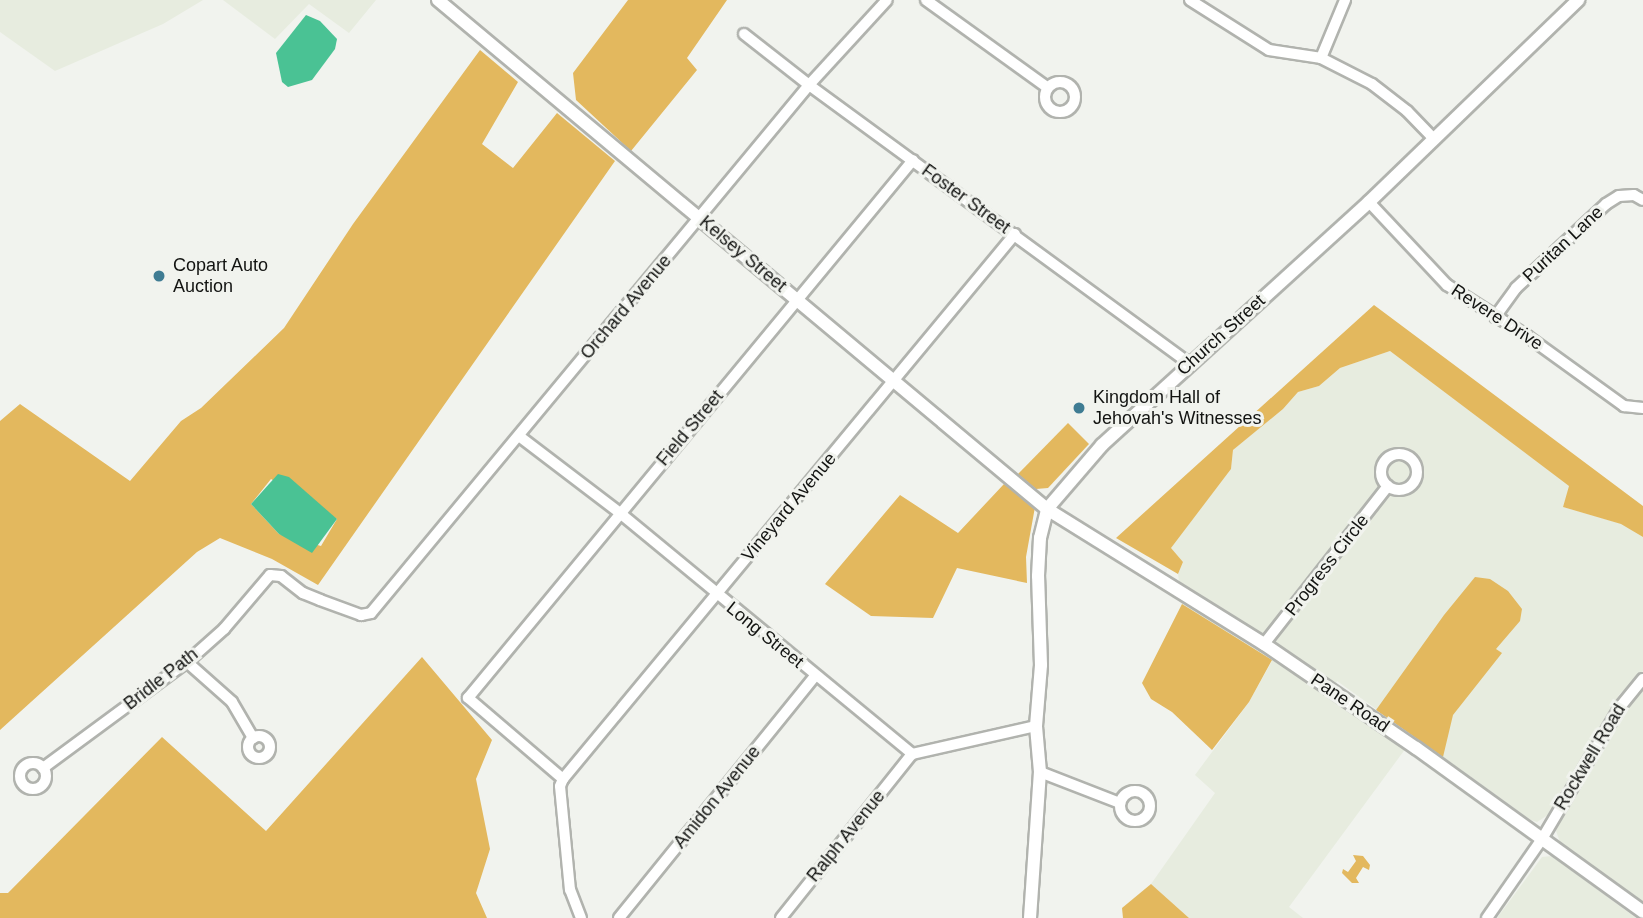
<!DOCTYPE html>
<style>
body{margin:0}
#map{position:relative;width:1643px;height:918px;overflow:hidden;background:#f1f3ee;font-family:Arial,sans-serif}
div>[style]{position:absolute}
.built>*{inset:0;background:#e7ecdf}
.green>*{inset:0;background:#e3b85e}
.water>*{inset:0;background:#4ac294}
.roads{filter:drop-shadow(2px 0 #b1b3ae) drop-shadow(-2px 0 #b1b3ae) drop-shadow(0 2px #b1b3ae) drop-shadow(0 -2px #b1b3ae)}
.minor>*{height:10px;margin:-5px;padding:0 5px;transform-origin:5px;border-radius:5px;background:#fff}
.minor>.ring{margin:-5px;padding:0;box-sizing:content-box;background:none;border:10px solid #fff;border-radius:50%}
.tertiary>*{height:12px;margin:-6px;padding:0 6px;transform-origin:6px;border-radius:6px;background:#fff}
.dots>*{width:19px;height:19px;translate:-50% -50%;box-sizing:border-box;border:4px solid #f1f3ee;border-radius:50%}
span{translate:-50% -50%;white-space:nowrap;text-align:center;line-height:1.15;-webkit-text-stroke:6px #f1f3ee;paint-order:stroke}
.street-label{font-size:18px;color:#121311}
.poi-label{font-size:18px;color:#121311}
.left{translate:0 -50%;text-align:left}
</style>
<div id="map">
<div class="built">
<i style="clip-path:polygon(0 0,203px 0,163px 24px,55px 71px,0 32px)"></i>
<i style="clip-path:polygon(223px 0,376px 0,349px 33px,309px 4px,275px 39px)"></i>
<i style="clip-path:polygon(1390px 351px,1570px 486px,1563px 507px,1622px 524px,1643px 537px,1643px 671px,1619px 695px,1551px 813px,1537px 822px,1531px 820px,1337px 681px,1332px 694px,1406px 748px,1289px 907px,1303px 918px,1189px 918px,1151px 884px,1215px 793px,1195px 775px,1249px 702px,1272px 661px,1182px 604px,1178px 574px,1183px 562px,1170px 548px,1231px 469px,1233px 450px,1283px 409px,1298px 392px,1319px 386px,1340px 368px)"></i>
<i style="clip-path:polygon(1643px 689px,1643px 904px,1560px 842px,1556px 831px,1558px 820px,1627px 708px)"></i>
<i style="clip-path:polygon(1552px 856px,1636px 918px,1497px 918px,1542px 857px)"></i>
</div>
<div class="green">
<i style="clip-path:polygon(628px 0,727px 0,687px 58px,697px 70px,631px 151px,576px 100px,573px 73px)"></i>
<i style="clip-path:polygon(evenodd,480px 50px,518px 82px,482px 144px,513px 168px,557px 113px,615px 161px,318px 585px,272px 559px,220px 538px,197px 552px,0 730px,0 421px,20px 404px,130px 481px,181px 421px,201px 408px,284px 328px,353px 224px,480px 50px,271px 479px,337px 519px,321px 546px,279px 534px,251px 504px,271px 479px)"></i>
<i style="clip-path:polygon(1374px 305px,1643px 506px,1643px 537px,1621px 524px,1563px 507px,1569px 486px,1390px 351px,1340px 368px,1319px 386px,1298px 392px,1283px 409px,1233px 450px,1231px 469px,1171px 548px,1183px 562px,1178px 574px,1116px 538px)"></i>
<i style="clip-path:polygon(1068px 423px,1089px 444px,1048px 488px,1036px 489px,1018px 474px)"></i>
<i style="clip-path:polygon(1004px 484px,1035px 507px,1026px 557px,1027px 583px,957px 568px,933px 618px,871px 616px,825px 584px,900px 495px,958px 533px)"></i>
<i style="clip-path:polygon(1475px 577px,1490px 579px,1508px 591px,1522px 609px,1520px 621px,1496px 649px,1502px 653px,1453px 715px,1443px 757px,1376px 710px,1444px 615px)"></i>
<i style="clip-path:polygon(1182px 604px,1272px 660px,1249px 702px,1212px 750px,1172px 712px,1151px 699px,1142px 683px)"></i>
<i style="clip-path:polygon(422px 657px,492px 740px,476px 779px,490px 849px,476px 893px,487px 918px,0 918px,0 893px,8px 893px,162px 737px,266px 831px)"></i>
<i style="clip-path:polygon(1353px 855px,1363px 856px,1370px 865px,1369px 870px,1363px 867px,1356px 878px,1359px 883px,1352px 883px,1342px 873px,1343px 869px,1348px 872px,1356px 861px)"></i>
<i style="clip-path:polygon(1151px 884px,1189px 918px,1123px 918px,1122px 908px)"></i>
</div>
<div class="water">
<i style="clip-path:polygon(306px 15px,320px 21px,337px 39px,335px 49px,312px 80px,288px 87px,282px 82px,276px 53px)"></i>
<i style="clip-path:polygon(278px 474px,289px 477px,337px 519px,312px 553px,279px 534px,251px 504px)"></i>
</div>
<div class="roads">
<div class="minor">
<i style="left:926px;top:0;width:150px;rotate:35.8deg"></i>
<i style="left:1190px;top:0;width:93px;rotate:32.3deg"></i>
<i style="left:1269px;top:50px;width:53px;rotate:8.7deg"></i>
<i style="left:1321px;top:58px;width:57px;rotate:27deg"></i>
<i style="left:1372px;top:84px;width:44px;rotate:37.6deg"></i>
<i style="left:1407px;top:111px;width:37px;rotate:46deg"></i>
<i style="left:744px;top:34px;width:83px;rotate:38.1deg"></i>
<i style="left:809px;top:85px;width:471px;rotate:36.2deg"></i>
<i style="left:1321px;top:58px;width:63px;rotate:-67.5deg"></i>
<i class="ring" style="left:1045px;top:82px;width:20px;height:20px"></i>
<i style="left:1369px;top:202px;width:114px;rotate:46.8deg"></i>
<i style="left:1447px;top:285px;width:95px;rotate:32.5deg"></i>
<i style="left:1527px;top:336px;width:120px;rotate:35.8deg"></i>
<i style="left:1624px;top:406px;width:19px;rotate:6deg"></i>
<i style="left:1495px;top:317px;width:36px;rotate:-54deg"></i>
<i style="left:1516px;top:288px;width:123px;rotate:-43deg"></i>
<i style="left:1606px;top:204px;width:15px;rotate:-32deg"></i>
<i style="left:1619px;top:196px;width:15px;rotate:-4deg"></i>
<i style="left:1634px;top:195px;width:10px;rotate:29deg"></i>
<i style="left:519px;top:436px;width:127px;rotate:37.3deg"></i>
<i style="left:620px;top:513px;width:379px;rotate:39.5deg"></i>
<i style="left:912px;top:754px;width:127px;rotate:-12.7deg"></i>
<i class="ring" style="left:1381px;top:454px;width:26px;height:26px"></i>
<i style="left:1264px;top:644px;width:201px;rotate:-51.9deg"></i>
<i style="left:187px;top:662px;width:60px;rotate:41.6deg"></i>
<i style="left:232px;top:702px;width:42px;rotate:59.7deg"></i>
<i class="ring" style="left:248px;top:736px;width:12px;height:12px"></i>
<i class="ring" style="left:20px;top:763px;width:16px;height:16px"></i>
<i style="left:43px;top:768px;width:179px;rotate:-36.4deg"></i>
<i style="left:187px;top:662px;width:50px;rotate:-41.7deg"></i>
<i style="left:224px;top:629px;width:71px;rotate:-49.6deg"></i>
<i style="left:270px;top:575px;width:11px;rotate:5deg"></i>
<i style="left:281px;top:576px;width:28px;rotate:38deg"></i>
<i style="left:303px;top:593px;width:18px;rotate:22deg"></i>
<i style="left:320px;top:600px;width:44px;rotate:20.1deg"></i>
<i style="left:361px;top:615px;width:10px;rotate:-11deg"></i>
<i style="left:371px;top:613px;width:686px;rotate:-50.32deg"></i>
<i style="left:809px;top:85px;width:115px;rotate:-47.5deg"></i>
<i style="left:1040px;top:772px;width:86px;rotate:21.2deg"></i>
<i style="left:563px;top:779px;width:708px;rotate:-50.33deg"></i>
<i class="ring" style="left:1120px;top:791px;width:20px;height:20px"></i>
<i style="left:581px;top:918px;width:30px;rotate:-111deg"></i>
<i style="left:570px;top:890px;width:104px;rotate:-95.5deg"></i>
<i style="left:560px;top:786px;width:8px;rotate:-67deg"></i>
<i style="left:563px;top:779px;width:125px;rotate:-139.5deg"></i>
<i style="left:468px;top:698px;width:698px;rotate:-50.4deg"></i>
<i style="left:619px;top:918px;width:311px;rotate:-51deg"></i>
<i style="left:781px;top:918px;width:210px;rotate:-51.4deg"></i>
<i style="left:1487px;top:918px;width:96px;rotate:-55.2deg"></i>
<i style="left:1542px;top:839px;width:153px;rotate:-59.4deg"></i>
<i style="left:1620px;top:707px;width:36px;rotate:-51deg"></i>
</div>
<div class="tertiary">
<i style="left:438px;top:0;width:794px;rotate:39.89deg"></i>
<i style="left:1047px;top:509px;width:256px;rotate:31.9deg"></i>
<i style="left:1264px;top:644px;width:184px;rotate:34.4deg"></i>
<i style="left:1416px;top:748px;width:280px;rotate:35.8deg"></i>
<i style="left:1030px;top:918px;width:146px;rotate:-86.1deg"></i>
<i style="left:1040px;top:772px;width:46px;rotate:-95deg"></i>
<i style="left:1036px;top:726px;width:61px;rotate:-85.3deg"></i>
<i style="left:1041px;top:665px;width:89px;rotate:-91.9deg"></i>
<i style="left:1038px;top:576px;width:38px;rotate:-87deg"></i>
<i style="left:1040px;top:538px;width:30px;rotate:-76deg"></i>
<i style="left:1047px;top:509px;width:84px;rotate:-49.3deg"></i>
<i style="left:1102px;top:445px;width:361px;rotate:-42.3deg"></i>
<i style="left:1369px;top:202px;width:291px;rotate:-44deg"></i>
</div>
</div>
<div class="dots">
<i style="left:159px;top:276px;background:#3f7c93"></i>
<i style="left:1079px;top:408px;background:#3f7c93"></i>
</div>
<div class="street-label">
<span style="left:966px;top:199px;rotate:36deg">Foster Street</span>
<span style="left:1563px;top:244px;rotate:-43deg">Puritan Lane</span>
<span style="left:743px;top:254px;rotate:40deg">Kelsey Street</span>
<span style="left:626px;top:307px;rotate:-50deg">Orchard Avenue</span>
<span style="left:1497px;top:317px;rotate:33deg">Revere Drive</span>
<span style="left:1221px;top:335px;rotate:-42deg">Church Street</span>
<span style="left:690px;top:428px;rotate:-50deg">Field Street</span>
<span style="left:789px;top:507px;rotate:-50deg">Vineyard Avenue</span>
<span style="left:1327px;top:565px;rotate:-52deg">Progress Circle</span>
<span style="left:765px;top:635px;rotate:39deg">Long Street</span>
<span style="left:161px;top:679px;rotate:-38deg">Bridle Path</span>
<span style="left:1350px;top:703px;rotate:34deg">Pane Road</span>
<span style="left:1590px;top:757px;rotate:-59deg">Rockwell Road</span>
<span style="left:717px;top:797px;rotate:-51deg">Amidon Avenue</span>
<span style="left:846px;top:836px;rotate:-51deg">Ralph Avenue</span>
</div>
<div class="poi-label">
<span class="left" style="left:173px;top:276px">Copart Auto<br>Auction</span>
<span class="left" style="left:1093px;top:408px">Kingdom Hall of<br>Jehovah's Witnesses</span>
</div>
</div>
